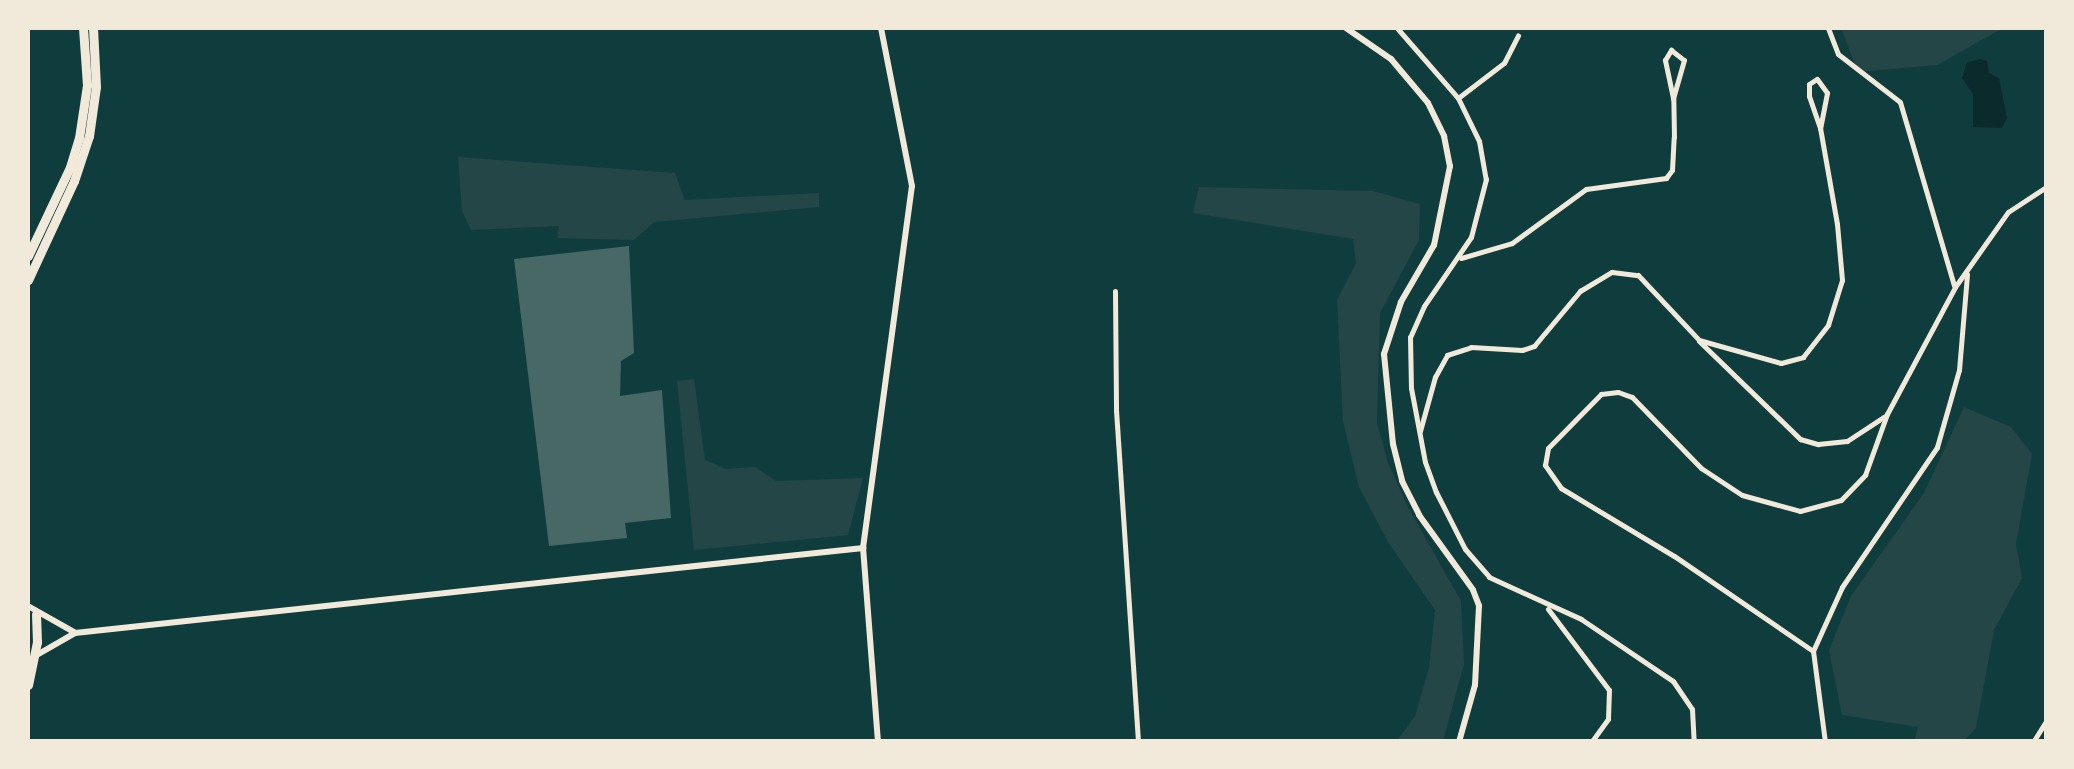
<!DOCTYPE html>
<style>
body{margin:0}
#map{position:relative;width:2074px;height:769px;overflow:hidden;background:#0f3d3e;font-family:"Libre Baskerville",serif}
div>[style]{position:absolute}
.green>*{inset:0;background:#244646}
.water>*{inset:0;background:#0a2a2b}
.building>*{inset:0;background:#486865}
.minor>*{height:5px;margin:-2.5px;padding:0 2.5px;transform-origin:2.5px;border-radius:2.5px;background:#f1e9da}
.tertiary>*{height:6px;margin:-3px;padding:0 3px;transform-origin:3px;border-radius:3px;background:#f1e9da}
.trunk>*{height:9px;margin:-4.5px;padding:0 4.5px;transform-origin:4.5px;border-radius:4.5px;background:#f1e9da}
span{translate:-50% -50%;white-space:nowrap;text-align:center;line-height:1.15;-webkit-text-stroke:8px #f1e9da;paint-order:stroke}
.frame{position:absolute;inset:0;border:30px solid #f1e9da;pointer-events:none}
</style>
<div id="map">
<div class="green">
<i style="clip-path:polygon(1841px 28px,2003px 28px,1937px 65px,1858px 72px)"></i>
<i style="clip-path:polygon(458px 157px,675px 173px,685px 200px,819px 193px,819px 207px,654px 222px,634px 240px,557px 238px,559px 226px,471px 230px,462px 211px)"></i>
<i style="clip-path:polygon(1199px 187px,1373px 191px,1420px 204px,1419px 240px,1380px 313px,1377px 422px,1388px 463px,1408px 507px,1461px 601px,1464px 664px,1443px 741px,1397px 741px,1415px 716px,1429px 668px,1435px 610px,1388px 542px,1359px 487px,1343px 421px,1337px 300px,1356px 263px,1353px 239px,1193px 213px)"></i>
<i style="clip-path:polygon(694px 379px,705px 460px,726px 469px,755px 467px,776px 481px,863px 478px,848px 535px,694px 550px,677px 381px)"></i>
<i style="clip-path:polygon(1964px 407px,2011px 427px,2032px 454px,2016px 544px,2022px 578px,1994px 630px,1976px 728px,1964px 741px,1914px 741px,1918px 727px,1842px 715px,1829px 650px,1851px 596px,1924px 493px)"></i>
</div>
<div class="water">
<i style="clip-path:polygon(1981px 59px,1987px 61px,1989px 73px,1999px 78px,2007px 118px,2002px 128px,1973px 127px,1973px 94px,1962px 78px,1967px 62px)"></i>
</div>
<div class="building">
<i style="clip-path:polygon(629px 246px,634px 353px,621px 361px,620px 396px,662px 390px,671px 518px,625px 523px,627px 538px,549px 546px,514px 259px)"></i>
</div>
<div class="minor">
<i style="left:1397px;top:28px;width:93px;rotate:48.9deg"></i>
<i style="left:1458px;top:98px;width:48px;rotate:64deg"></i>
<i style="left:1479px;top:141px;width:39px;rotate:80deg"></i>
<i style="left:1486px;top:179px;width:60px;rotate:104.5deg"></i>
<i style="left:1471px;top:237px;width:83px;rotate:124.3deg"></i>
<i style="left:1424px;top:306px;width:34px;rotate:114deg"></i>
<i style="left:1410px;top:337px;width:51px;rotate:88.9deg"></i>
<i style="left:1411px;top:388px;width:75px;rotate:79.3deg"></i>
<i style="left:1425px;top:462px;width:32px;rotate:70deg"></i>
<i style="left:1436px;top:492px;width:64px;rotate:63deg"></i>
<i style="left:1465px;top:549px;width:37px;rotate:49deg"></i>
<i style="left:1489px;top:577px;width:101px;rotate:24.5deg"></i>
<i style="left:1581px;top:619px;width:111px;rotate:34deg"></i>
<i style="left:1673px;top:681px;width:34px;rotate:56deg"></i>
<i style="left:1692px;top:709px;width:33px;rotate:87deg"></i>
<i style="left:1828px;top:28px;width:28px;rotate:69deg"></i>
<i style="left:1838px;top:54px;width:78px;rotate:37.7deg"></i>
<i style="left:1900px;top:102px;width:191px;rotate:73.6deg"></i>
<i style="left:1458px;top:98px;width:58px;rotate:-37.3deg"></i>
<i style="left:1504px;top:63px;width:31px;rotate:-63deg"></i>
<i style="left:1461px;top:258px;width:53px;rotate:-16.4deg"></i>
<i style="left:1512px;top:243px;width:92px;rotate:-36.1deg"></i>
<i style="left:1586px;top:189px;width:81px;rotate:-7.8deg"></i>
<i style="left:1666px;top:178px;width:10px;rotate:-53deg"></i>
<i style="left:1672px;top:170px;width:33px;rotate:-87deg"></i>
<i style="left:1674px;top:137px;width:39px;rotate:-91deg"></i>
<i style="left:1673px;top:98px;width:39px;rotate:-102deg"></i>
<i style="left:1665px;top:60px;width:12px;rotate:-59deg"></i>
<i style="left:1671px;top:50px;width:16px;rotate:38deg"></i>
<i style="left:1684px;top:60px;width:40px;rotate:106deg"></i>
<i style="left:1115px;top:291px;width:119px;rotate:89.5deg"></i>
<i style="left:1116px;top:410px;width:333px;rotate:86.2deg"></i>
<i style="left:1699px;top:341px;width:141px;rotate:44.1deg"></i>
<i style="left:1800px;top:439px;width:19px;rotate:16deg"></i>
<i style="left:1818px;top:444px;width:29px;rotate:-6deg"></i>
<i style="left:1847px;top:441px;width:45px;rotate:-33.3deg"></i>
<i style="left:1420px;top:431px;width:56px;rotate:-74.5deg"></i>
<i style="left:1435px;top:377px;width:25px;rotate:-61deg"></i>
<i style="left:1447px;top:355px;width:25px;rotate:-18deg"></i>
<i style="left:1471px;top:347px;width:51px;rotate:3.4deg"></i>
<i style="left:1522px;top:350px;width:13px;rotate:-18deg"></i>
<i style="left:1534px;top:346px;width:72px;rotate:-50.1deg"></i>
<i style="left:1580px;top:291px;width:37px;rotate:-31deg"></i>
<i style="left:1612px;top:272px;width:26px;rotate:7deg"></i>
<i style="left:1638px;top:275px;width:89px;rotate:46.8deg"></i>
<i style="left:1699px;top:340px;width:85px;rotate:15.7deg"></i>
<i style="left:1781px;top:363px;width:23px;rotate:-15deg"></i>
<i style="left:1803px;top:357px;width:41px;rotate:-52deg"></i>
<i style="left:1828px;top:325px;width:47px;rotate:-72.7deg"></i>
<i style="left:1842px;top:280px;width:56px;rotate:-95.1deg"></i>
<i style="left:1837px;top:224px;width:97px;rotate:-100deg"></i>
<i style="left:1820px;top:128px;width:34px;rotate:-109deg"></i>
<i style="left:1809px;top:96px;width:12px;rotate:-90deg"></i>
<i style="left:1809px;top:84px;width:9px;rotate:-32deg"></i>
<i style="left:1817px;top:79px;width:17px;rotate:54deg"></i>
<i style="left:1827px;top:93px;width:36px;rotate:101deg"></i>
<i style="left:1548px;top:609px;width:101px;rotate:53deg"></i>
<i style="left:1609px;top:690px;width:29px;rotate:92deg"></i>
<i style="left:1608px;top:719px;width:29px;rotate:126deg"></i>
<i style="left:1813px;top:651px;width:168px;rotate:-145.6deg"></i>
<i style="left:1674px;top:556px;width:132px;rotate:-149deg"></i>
<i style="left:1561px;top:488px;width:28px;rotate:-125deg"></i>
<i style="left:1545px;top:465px;width:17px;rotate:-80deg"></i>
<i style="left:1548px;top:448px;width:76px;rotate:-45.5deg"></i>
<i style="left:1601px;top:394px;width:17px;rotate:-7deg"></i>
<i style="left:1618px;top:392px;width:15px;rotate:20deg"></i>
<i style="left:1632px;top:397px;width:99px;rotate:45.8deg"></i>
<i style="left:1701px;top:468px;width:49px;rotate:33.4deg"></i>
<i style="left:1742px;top:495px;width:60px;rotate:15.4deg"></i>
<i style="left:1800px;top:511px;width:42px;rotate:-15deg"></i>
<i style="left:1841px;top:500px;width:35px;rotate:-46deg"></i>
<i style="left:1865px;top:475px;width:65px;rotate:-70.2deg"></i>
<i style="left:1887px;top:414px;width:144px;rotate:-61.8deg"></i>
<i style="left:1955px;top:287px;width:92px;rotate:-54.8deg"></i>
<i style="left:2008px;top:212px;width:45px;rotate:-33.3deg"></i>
<i style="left:1825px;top:742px;width:92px;rotate:-97.5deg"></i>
<i style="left:1813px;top:651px;width:70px;rotate:-65.6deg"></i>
<i style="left:1842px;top:587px;width:169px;rotate:-55.8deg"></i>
<i style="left:1937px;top:447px;width:80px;rotate:-74.1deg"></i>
<i style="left:1959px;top:370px;width:96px;rotate:-85.2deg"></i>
<i style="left:2033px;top:742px;width:25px;rotate:-58deg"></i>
</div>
<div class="tertiary">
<i style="left:1346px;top:28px;width:55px;rotate:34.6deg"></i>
<i style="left:1391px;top:59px;width:57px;rotate:49.9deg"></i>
<i style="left:1428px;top:103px;width:37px;rotate:64deg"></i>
<i style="left:1444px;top:136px;width:31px;rotate:79deg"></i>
<i style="left:1450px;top:166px;width:81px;rotate:101.4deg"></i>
<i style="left:1434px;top:245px;width:66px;rotate:120.1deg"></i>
<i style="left:1401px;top:302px;width:55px;rotate:108.1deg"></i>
<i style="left:1384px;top:354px;width:90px;rotate:84.3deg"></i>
<i style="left:1393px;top:444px;width:38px;rotate:76deg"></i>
<i style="left:1402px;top:481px;width:38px;rotate:63deg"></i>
<i style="left:1419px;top:515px;width:92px;rotate:54.2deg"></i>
<i style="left:1473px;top:590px;width:17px;rotate:69deg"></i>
<i style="left:1479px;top:606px;width:79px;rotate:92.9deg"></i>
<i style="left:1475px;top:685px;width:59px;rotate:105.7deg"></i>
<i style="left:28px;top:606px;width:53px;rotate:29.5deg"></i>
<i style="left:35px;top:656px;width:46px;rotate:-29.9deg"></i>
<i style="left:75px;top:633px;width:793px;rotate:-6.16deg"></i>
<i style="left:878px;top:742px;width:195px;rotate:-94.4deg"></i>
<i style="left:863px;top:548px;width:365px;rotate:-82.3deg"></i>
<i style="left:912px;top:186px;width:161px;rotate:-101.1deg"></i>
</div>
<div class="trunk">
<i style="left:28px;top:256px;width:98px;rotate:-64.7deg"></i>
<i style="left:70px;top:167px;width:30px;rotate:-73deg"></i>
<i style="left:79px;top:138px;width:54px;rotate:-81.4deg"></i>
<i style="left:87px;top:85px;width:57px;rotate:-94deg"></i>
<i style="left:28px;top:280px;width:109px;rotate:-65.1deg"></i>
<i style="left:74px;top:181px;width:47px;rotate:-71.6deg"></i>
<i style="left:89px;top:136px;width:49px;rotate:-81.9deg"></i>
<i style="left:96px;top:87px;width:59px;rotate:-92.9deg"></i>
<i style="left:28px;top:685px;width:44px;rotate:-78.2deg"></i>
<i style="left:37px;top:642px;width:28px;rotate:-92deg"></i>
</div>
<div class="frame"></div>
</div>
